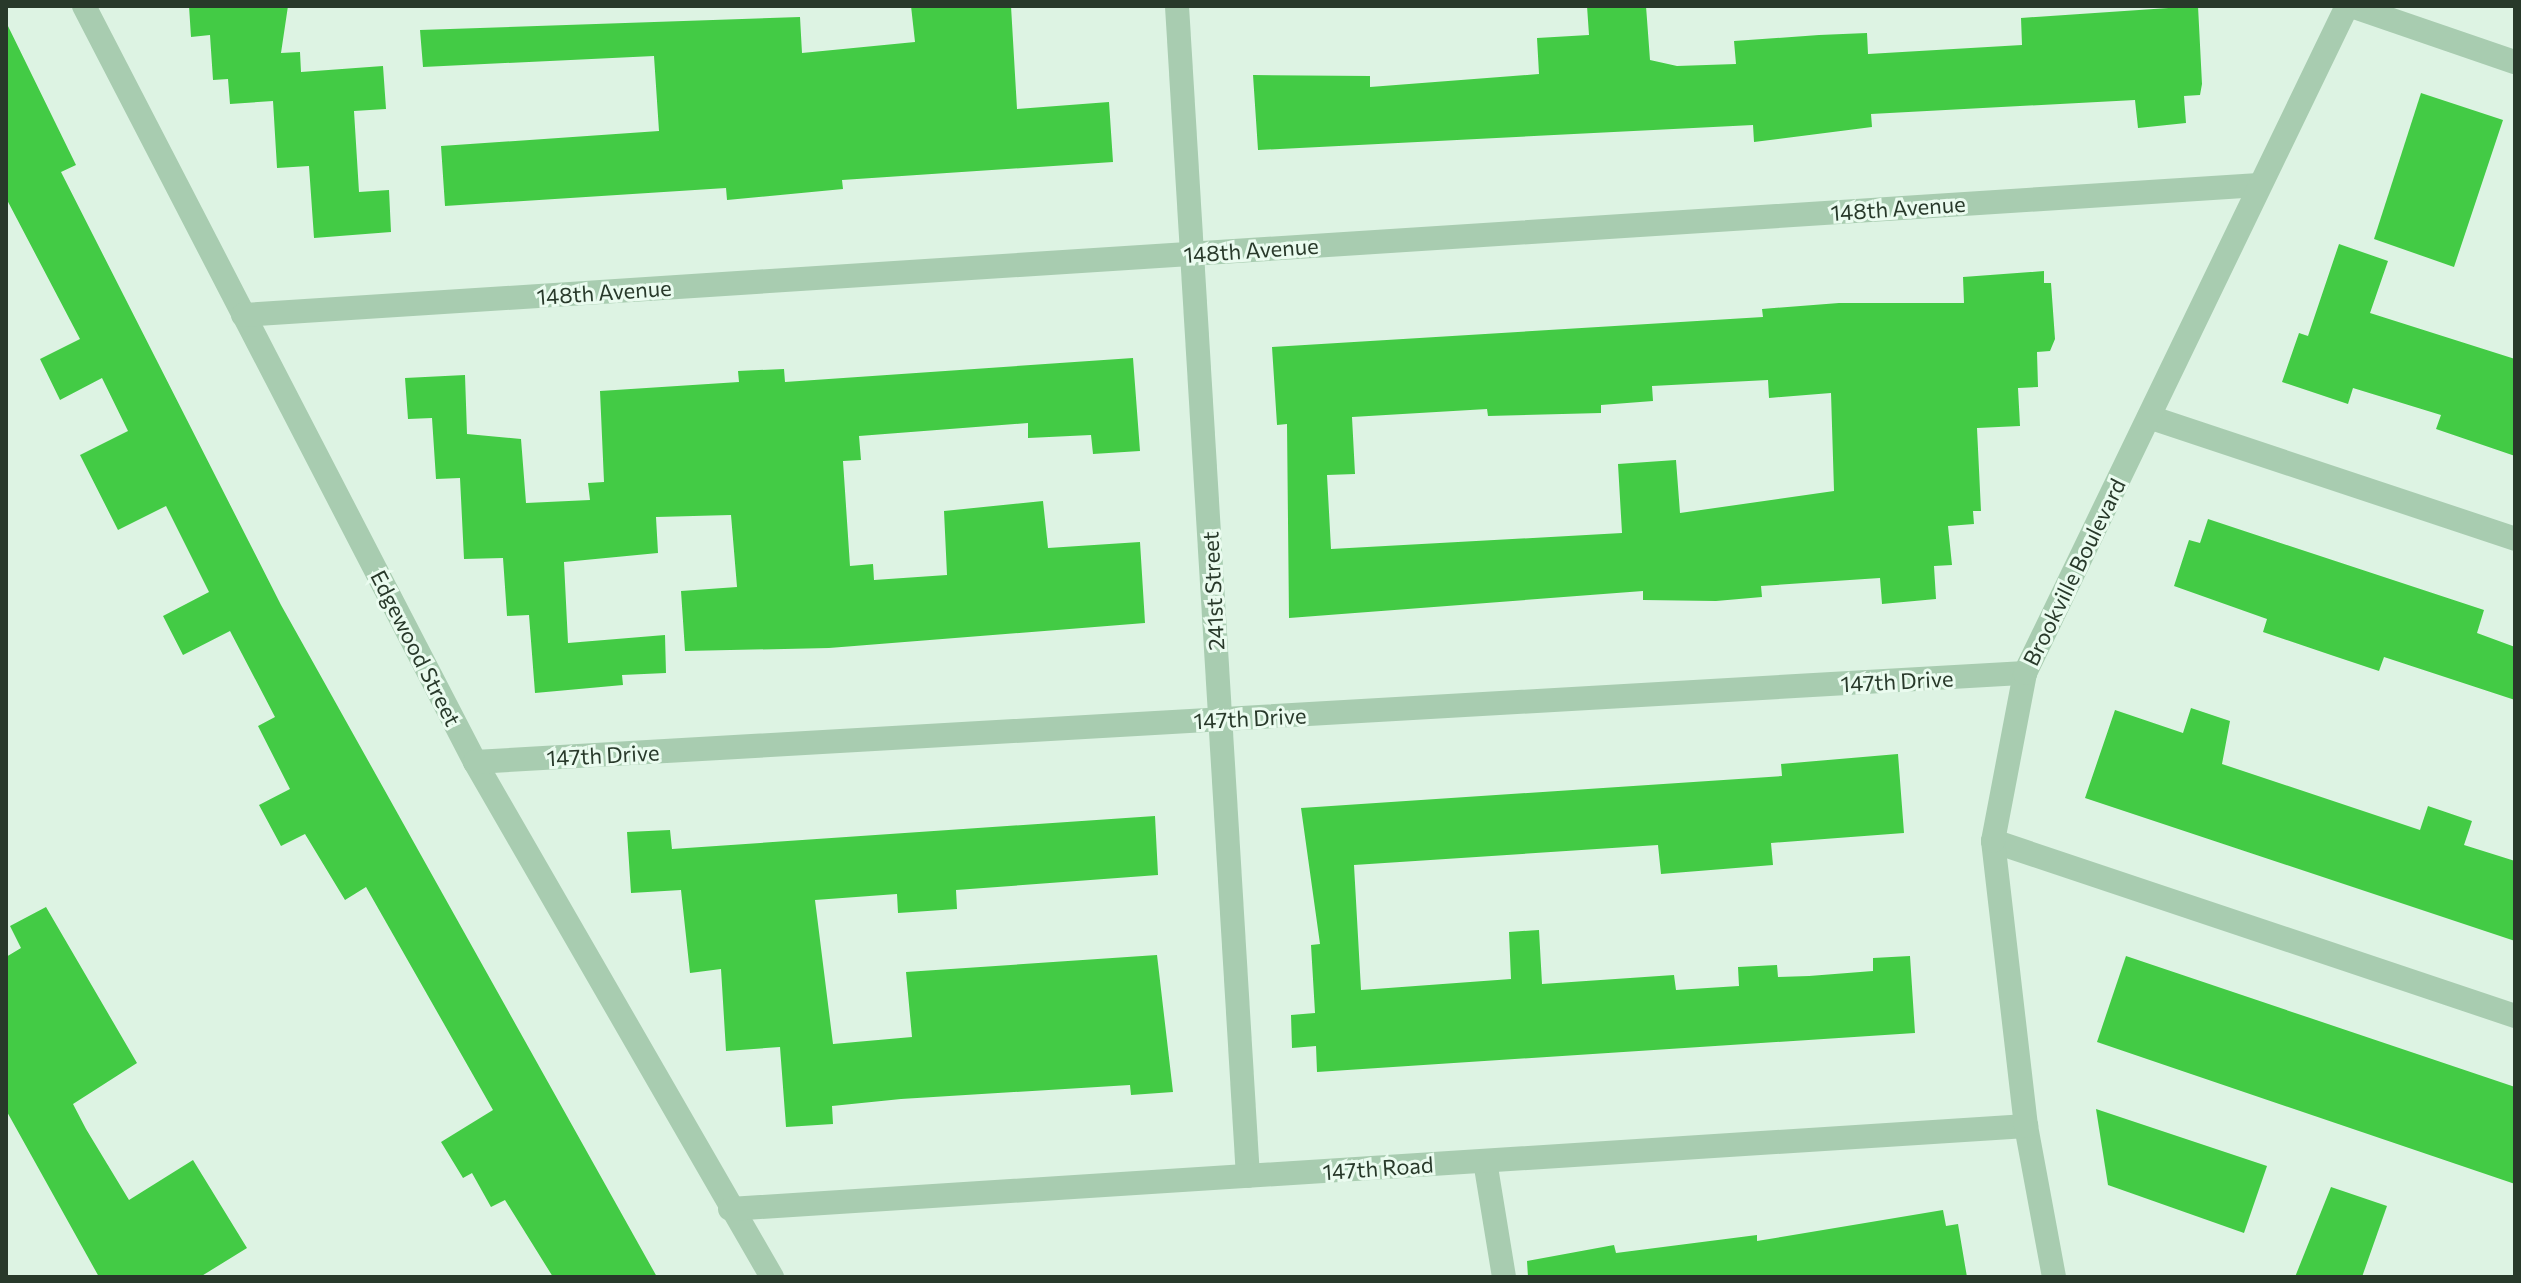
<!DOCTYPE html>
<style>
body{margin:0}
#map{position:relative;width:2521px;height:1283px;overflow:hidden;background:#ddf3e3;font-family:Commissioner,sans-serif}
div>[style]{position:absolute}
.building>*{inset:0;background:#43cb45}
.minor>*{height:24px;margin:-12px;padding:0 12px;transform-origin:12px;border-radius:12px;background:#a8ccb0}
span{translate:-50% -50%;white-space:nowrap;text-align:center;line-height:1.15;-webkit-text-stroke:6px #eafbef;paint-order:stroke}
.street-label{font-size:22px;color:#28392a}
.frame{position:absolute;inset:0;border:8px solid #28392a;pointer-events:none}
</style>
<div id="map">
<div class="building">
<i style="clip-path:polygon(189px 6px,288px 6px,281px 53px,300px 52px,301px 72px,383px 66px,386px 109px,354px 111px,359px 192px,389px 190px,391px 232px,314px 238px,309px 166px,277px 168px,273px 101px,230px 104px,228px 79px,213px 80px,210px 35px,191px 37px)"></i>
<i style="clip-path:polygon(911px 6px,1011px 6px,1017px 109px,1109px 102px,1113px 162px,842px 180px,843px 189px,727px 200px,726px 188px,445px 206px,441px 146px,659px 131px,654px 56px,423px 67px,420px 30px,800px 17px,802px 53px,915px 42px)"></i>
<i style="clip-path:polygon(1587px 6px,1646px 6px,1650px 60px,1677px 66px,1736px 64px,1734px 41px,1819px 35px,1867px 33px,1868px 54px,2022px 45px,2021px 18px,2198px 6px,2202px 84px,2200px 95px,2184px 96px,2186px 123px,2138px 128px,2135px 100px,1871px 114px,1872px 127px,1754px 142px,1753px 125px,1258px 150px,1253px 75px,1370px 76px,1370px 87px,1539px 74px,1537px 38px,1589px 35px)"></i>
<i style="clip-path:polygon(6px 22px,76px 165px,61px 172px,281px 605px,657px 1277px,553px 1277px,505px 1200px,491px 1207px,472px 1173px,463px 1178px,441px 1142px,493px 1110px,366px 887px,345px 900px,305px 834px,281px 846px,259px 805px,290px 789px,258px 726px,275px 717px,230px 631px,183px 655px,163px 616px,209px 592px,166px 506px,118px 530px,80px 455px,128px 431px,102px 378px,60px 400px,40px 359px,80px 339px,6px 198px)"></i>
<i style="clip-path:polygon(2421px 93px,2503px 120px,2454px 267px,2374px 239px)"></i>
<i style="clip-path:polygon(2339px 244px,2388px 261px,2370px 313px,2515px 359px,2515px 456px,2436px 429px,2441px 415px,2353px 388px,2348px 404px,2282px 382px,2299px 333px,2308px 336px)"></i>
<i style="clip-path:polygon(evenodd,2044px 271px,2044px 283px,2051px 283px,2055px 339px,2050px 351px,2037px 352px,2038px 387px,2018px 388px,2020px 426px,1977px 428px,1981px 511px,1973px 511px,1974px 524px,1948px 526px,1952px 565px,1934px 566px,1936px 599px,1882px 604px,1880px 578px,1761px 586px,1762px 597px,1716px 601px,1643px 600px,1643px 591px,1289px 618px,1287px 424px,1277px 425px,1272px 347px,1763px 317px,1762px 309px,1839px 303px,1964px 303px,1963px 277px,2044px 271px,1768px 380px,1769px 398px,1831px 393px,1834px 491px,1680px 513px,1676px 460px,1618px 464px,1622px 533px,1331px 549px,1327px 475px,1355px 474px,1352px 417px,1487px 409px,1488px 416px,1601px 413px,1601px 405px,1653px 401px,1652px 386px,1768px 380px)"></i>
<i style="clip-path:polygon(1133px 358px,1140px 451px,1093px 454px,1091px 435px,1028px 438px,1028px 423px,859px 436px,861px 460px,843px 461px,850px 566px,873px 564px,874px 580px,947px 575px,944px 511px,1043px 501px,1048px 548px,1140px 542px,1145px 623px,829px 648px,685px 651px,681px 591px,737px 587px,731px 515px,656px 517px,658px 553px,564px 562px,568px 643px,665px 635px,666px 673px,622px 675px,623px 685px,535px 693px,529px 615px,507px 616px,503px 558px,464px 559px,460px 478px,436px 479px,432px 418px,408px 419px,405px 378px,465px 375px,467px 434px,521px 439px,526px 503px,590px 500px,588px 483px,604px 482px,600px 391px,739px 382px,738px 371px,784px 369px,785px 382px)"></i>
<i style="clip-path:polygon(2208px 519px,2484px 610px,2477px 633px,2515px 647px,2515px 700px,2384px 657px,2379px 671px,2331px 655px,2263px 632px,2267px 619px,2174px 586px,2189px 540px,2200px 543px)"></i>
<i style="clip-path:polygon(2191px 708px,2230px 721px,2222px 764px,2420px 830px,2428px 806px,2472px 821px,2464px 845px,2515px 861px,2515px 941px,2085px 798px,2115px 710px,2183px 733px)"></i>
<i style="clip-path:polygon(1898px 754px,1904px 833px,1771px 843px,1773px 865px,1661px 874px,1658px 845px,1354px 865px,1361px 990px,1511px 979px,1509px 932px,1539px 930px,1542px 984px,1674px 975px,1676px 990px,1739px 986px,1738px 967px,1777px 965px,1778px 977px,1809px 976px,1873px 971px,1873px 958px,1910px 956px,1915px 1033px,1317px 1072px,1316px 1046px,1292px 1048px,1291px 1015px,1315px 1013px,1311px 945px,1320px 944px,1301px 808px,1782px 776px,1781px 764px)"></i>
<i style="clip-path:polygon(1155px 816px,1158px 875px,956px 890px,957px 909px,898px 913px,897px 894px,815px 900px,833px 1044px,912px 1037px,906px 972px,1157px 955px,1173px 1092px,1131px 1095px,1130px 1085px,901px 1099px,832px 1106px,833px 1124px,786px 1127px,780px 1047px,726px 1051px,721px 969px,690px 973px,681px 890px,631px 893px,627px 832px,670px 830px,672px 849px)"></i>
<i style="clip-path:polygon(46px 907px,137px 1063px,73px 1104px,86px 1129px,129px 1200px,193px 1160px,247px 1248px,200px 1277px,99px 1277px,6px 1110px,6px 957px,21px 948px,10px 926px)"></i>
<i style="clip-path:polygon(2126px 956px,2515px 1087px,2515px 1184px,2097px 1042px)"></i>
<i style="clip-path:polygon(2096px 1109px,2267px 1166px,2244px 1233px,2108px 1185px)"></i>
<i style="clip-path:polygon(2331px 1187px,2387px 1206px,2362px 1277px,2295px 1277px)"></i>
<i style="clip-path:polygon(1943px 1210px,1946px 1226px,1958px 1224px,1967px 1277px,1528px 1277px,1527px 1261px,1614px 1245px,1616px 1253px,1757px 1235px,1757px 1241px)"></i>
</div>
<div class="minor">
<i style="left:84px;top:6px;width:851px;rotate:62.65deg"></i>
<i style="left:475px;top:762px;width:595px;rotate:60.03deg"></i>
<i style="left:1177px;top:6px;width:1172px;rotate:86.53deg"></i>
<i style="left:2351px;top:6px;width:173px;rotate:18.9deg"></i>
<i style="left:243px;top:315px;width:2020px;rotate:-3.69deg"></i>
<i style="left:2149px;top:417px;width:386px;rotate:18.4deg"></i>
<i style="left:475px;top:762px;width:1553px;rotate:-3.29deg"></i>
<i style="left:1993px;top:841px;width:551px;rotate:18.53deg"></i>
<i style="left:1485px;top:1161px;width:118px;rotate:80.7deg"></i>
<i style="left:730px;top:1209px;width:1299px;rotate:-3.66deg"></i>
<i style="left:2054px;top:1277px;width:154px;rotate:-100.5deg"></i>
<i style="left:2026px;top:1126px;width:287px;rotate:-96.6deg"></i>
<i style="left:1993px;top:841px;width:171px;rotate:-79.2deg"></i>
<i style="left:2025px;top:673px;width:741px;rotate:-64.23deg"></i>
</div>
<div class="street-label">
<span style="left:1898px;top:208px;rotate:-4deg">148th Avenue</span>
<span style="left:1251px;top:250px;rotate:-4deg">148th Avenue</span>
<span style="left:604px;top:292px;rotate:-4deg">148th Avenue</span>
<span style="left:2074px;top:572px;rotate:-64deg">Brookville Boulevard</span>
<span style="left:1213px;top:591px;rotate:-93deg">241st Street</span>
<span style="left:416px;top:648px;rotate:63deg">Edgewood Street</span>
<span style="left:1897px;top:681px;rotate:-3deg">147th Drive</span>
<span style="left:1250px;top:718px;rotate:-3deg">147th Drive</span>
<span style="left:603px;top:755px;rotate:-3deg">147th Drive</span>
<span style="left:1378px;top:1168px;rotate:-4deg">147th Road</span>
</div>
<div class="frame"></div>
</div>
